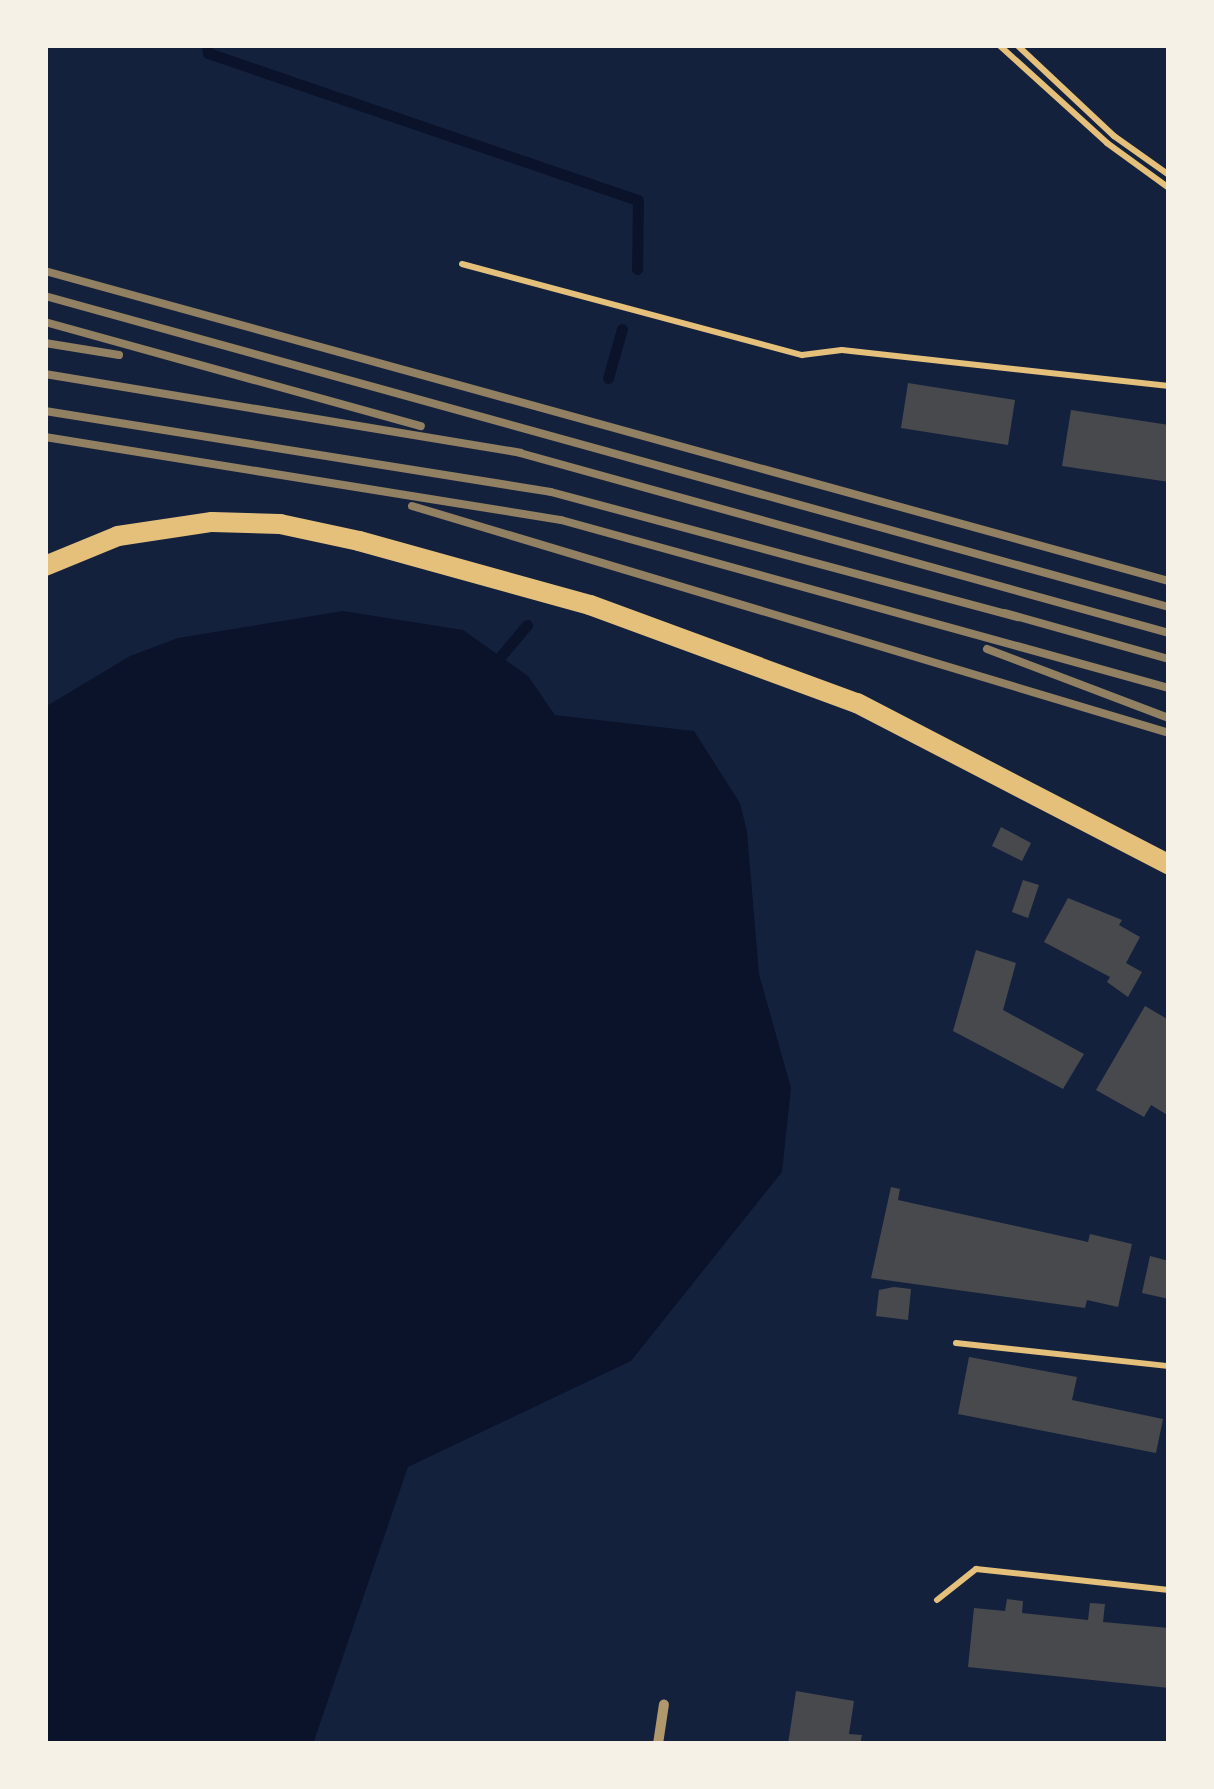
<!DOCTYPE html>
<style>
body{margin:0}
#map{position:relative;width:1214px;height:1789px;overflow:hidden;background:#14213d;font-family:Karla,sans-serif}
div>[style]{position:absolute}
.water>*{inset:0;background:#0b132b}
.stream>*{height:11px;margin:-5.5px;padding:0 5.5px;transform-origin:5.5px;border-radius:5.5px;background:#0b132b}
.building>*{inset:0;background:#48494c}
.path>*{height:6px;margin:-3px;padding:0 3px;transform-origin:3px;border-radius:3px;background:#e5c07b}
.minor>*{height:10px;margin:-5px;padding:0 5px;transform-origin:5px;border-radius:5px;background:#b1986c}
.secondary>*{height:20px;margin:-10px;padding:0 10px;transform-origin:10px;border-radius:10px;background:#e5c07b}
.rail>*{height:8px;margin:-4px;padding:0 4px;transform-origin:4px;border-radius:4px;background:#918062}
span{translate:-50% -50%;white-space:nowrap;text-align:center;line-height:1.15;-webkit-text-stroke:8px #f6f1e7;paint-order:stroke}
.frame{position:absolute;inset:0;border:48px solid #f6f1e7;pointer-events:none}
</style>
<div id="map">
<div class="water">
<i style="clip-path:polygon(343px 611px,463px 630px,528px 676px,555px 715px,694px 731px,740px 803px,747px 831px,759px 974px,791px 1088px,782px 1172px,631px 1361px,408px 1467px,313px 1744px,45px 1744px,45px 707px,130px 656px,178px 638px)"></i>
</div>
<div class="stream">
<i style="left:207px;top:45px;width:8px;rotate:83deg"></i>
<i style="left:208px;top:53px;width:454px;rotate:18.9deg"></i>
<i style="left:638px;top:200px;width:69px;rotate:90.8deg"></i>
<i style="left:608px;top:378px;width:51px;rotate:-74.1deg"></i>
<i style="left:500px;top:657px;width:42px;rotate:-49.8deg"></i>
</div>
<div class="building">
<i style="clip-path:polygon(908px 383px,1015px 400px,1008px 445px,901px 428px)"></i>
<i style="clip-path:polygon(1071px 410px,1169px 425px,1169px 482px,1062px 466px)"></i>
<i style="clip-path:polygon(1001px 827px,1031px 843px,1022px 861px,992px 846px)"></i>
<i style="clip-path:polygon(1023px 880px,1039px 885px,1028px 918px,1012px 912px)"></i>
<i style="clip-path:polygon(1068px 898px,1122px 920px,1119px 925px,1140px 937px,1126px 963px,1142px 972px,1128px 997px,1107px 982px,1110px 977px,1044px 942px)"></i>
<i style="clip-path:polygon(976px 950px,1016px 963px,1003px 1010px,1084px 1054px,1063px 1089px,953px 1031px)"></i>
<i style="clip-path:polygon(1145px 1006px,1169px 1020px,1169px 1116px,1151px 1105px,1144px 1117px,1096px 1090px)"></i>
<i style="clip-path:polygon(891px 1187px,900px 1189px,898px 1200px,1088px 1242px,1090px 1234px,1132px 1244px,1118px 1307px,1087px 1300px,1085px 1308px,871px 1278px)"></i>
<i style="clip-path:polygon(1150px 1256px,1169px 1261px,1169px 1299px,1142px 1293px)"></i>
<i style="clip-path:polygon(894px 1287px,911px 1289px,908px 1320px,876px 1316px,879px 1290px)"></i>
<i style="clip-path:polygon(969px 1357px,1077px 1377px,1072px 1400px,1163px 1419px,1156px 1453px,958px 1414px)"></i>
<i style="clip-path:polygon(1007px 1599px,1023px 1601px,1022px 1613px,1088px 1620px,1090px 1603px,1105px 1604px,1103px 1622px,1169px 1628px,1169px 1688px,968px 1667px,974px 1608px,1005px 1611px)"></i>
<i style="clip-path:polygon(796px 1691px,854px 1701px,849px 1734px,862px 1735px,860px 1744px,788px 1744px)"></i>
</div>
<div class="path">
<i style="left:999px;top:45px;width:146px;rotate:42.2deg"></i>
<i style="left:1107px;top:143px;width:77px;rotate:36deg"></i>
<i style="left:1017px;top:45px;width:133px;rotate:43.2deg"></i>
<i style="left:1114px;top:136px;width:67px;rotate:35.3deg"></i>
<i style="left:462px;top:264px;width:352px;rotate:15deg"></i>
<i style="left:802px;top:355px;width:40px;rotate:-7.1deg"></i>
<i style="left:842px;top:350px;width:329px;rotate:6.3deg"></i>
<i style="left:956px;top:1343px;width:214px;rotate:6.2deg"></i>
<i style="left:937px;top:1600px;width:50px;rotate:-38.5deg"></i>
<i style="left:976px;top:1569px;width:194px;rotate:6.2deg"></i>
</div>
<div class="minor">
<i style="left:658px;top:1744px;width:40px;rotate:-81.5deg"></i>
</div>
<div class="secondary">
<i style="left:45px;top:566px;width:79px;rotate:-22.3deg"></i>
<i style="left:118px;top:536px;width:95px;rotate:-8.5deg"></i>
<i style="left:212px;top:522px;width:68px;rotate:1.7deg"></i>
<i style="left:280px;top:524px;width:81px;rotate:12.1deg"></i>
<i style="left:359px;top:541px;width:240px;rotate:15.5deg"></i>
<i style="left:590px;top:605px;width:284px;rotate:20.2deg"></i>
<i style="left:857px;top:703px;width:352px;rotate:27.4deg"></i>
</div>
<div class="rail">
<i style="left:45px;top:271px;width:1166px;rotate:15.42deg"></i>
<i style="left:45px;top:296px;width:1166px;rotate:15.47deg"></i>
<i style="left:45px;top:322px;width:390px;rotate:15.5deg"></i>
<i style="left:45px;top:343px;width:75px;rotate:9.2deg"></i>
<i style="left:45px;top:374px;width:482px;rotate:9.4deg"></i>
<i style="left:520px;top:453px;width:673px;rotate:15.5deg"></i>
<i style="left:45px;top:411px;width:512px;rotate:9.09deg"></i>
<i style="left:551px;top:492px;width:484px;rotate:15deg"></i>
<i style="left:45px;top:437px;width:523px;rotate:9.14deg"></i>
<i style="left:561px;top:520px;width:631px;rotate:15.45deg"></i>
<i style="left:412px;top:506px;width:790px;rotate:16.69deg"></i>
<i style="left:1005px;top:613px;width:170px;rotate:15.7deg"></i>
<i style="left:987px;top:649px;width:195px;rotate:20.8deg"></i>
</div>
<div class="frame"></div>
</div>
